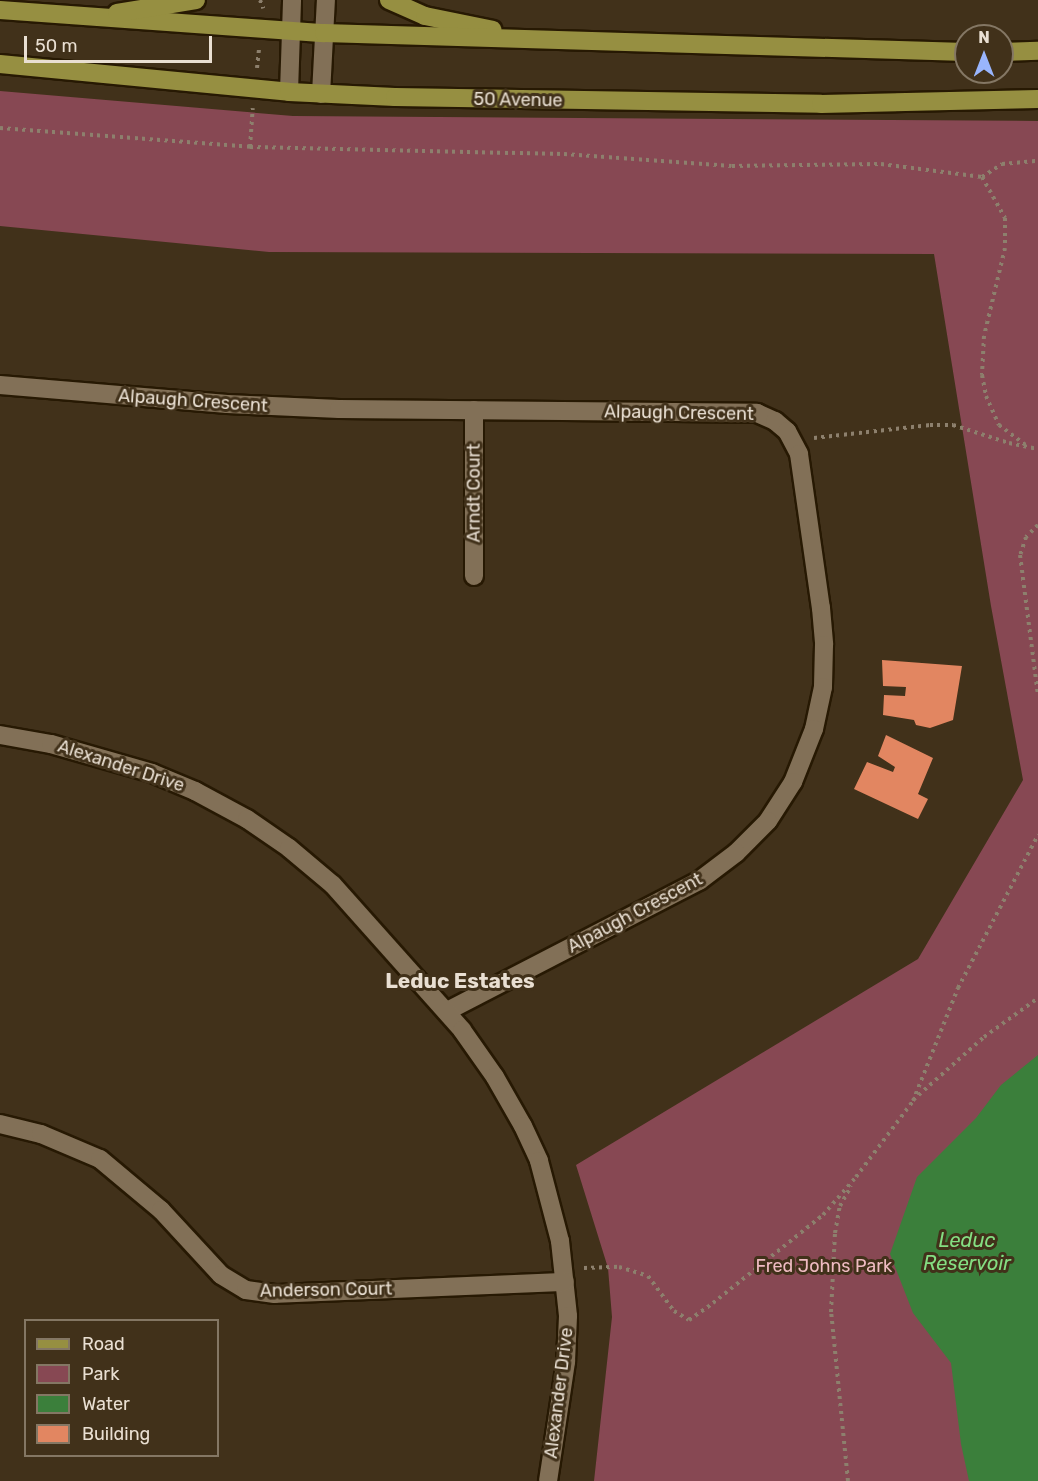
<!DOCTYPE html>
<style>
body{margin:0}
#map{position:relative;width:1038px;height:1481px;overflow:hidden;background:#41311a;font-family:Rubik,sans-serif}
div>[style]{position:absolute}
.green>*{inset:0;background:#874853}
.water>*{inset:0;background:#3b7f3b}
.building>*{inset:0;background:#e28661}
.path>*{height:4px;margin-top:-2px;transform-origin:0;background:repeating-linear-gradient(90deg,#8d806d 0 3px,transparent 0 7.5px)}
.roads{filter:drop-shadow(2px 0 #271903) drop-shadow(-2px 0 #271903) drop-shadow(0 2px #271903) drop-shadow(0 -2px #271903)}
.minor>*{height:18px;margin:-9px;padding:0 9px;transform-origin:9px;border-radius:9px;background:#827057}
.major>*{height:18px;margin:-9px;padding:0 9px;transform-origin:9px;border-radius:9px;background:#968f41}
span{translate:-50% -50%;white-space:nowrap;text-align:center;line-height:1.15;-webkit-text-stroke:6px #41311a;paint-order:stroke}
.street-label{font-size:18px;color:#e9dfd2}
.park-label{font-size:18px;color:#efbbc2}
.water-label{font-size:20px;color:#84de82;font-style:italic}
.quarter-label{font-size:21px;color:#e9dfd2;font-weight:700}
.legend{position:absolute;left:24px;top:1319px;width:195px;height:138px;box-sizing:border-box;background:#41311a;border:2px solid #847764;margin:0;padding:8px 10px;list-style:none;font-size:18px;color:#e9dfd2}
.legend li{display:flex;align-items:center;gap:12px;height:30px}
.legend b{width:30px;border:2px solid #847764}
.north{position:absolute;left:954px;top:24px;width:60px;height:60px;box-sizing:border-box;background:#41311a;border:2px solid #847764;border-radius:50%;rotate:0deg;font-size:16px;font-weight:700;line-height:24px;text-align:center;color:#e9dfd2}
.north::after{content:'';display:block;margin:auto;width:21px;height:27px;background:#99b5fd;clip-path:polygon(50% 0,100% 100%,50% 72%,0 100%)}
.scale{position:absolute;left:24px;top:36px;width:188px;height:27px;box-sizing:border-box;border:3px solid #e9dfd2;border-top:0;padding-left:8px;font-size:18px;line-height:21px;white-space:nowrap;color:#e9dfd2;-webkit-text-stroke:4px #41311a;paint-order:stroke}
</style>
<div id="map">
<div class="green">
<i style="clip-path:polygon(0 91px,293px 116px,1038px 121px,1038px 1481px,594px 1481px,612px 1317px,608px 1268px,576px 1165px,918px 959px,1023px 780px,991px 606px,934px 254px,269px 252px,0 226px)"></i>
</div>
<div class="water">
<i style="clip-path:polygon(1038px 1055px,1038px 1481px,969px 1481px,961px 1444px,951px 1363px,913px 1313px,890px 1254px,917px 1177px,976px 1118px,1001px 1085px)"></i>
</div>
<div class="building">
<i style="clip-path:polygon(882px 660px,962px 666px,953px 720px,930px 728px,916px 725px,914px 720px,883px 715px,884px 695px,905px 696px,906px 687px,883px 686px)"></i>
<i style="clip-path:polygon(886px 735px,933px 758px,918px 794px,928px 799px,918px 819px,854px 789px,867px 762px,893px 772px,895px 767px,878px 756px)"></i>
</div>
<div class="path">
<i style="left:260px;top:0;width:9px;rotate:69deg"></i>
<i style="left:257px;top:68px;width:19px;rotate:-84deg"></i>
<i style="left:0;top:128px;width:251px;rotate:4.3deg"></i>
<i style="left:250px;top:147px;width:314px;rotate:1.3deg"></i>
<i style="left:564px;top:154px;width:168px;rotate:4.1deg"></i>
<i style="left:732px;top:166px;width:149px;rotate:-0.8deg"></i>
<i style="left:881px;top:164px;width:102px;rotate:7.3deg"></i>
<i style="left:982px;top:177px;width:24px;rotate:-33deg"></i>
<i style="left:1002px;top:164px;width:36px;rotate:-5deg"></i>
<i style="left:250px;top:147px;width:39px;rotate:-86deg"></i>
<i style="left:982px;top:177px;width:47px;rotate:60.7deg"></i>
<i style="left:1005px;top:218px;width:30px;rotate:90deg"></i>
<i style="left:1005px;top:248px;width:90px;rotate:103.4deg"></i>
<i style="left:984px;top:336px;width:39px;rotate:93deg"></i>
<i style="left:982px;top:375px;width:21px;rotate:79deg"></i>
<i style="left:986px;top:396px;width:32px;rotate:66deg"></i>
<i style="left:999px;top:425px;width:36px;rotate:37deg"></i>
<i style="left:814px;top:438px;width:117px;rotate:-6.4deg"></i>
<i style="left:930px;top:425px;width:23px"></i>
<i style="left:953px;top:425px;width:59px;rotate:17.8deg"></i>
<i style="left:1009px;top:443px;width:30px;rotate:12deg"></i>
<i style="left:1038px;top:525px;width:17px;rotate:135deg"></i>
<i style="left:1026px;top:537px;width:19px;rotate:108deg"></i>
<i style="left:1020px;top:555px;width:141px;rotate:82.7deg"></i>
<i style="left:913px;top:1100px;width:95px;rotate:-41.6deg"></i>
<i style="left:984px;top:1037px;width:67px;rotate:-35.8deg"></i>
<i style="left:584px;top:1268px;width:35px;rotate:-2deg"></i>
<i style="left:619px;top:1267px;width:30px;rotate:17deg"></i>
<i style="left:648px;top:1276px;width:44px;rotate:53.4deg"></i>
<i style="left:674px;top:1311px;width:17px;rotate:31deg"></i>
<i style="left:689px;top:1320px;width:29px;rotate:-35deg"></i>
<i style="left:713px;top:1303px;width:141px;rotate:-38.7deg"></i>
<i style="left:823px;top:1215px;width:50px;rotate:-49deg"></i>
<i style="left:856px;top:1177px;width:95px;rotate:-53.1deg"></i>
<i style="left:913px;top:1101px;width:122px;rotate:-68.3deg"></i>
<i style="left:958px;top:988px;width:173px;rotate:-62.4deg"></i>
<i style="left:848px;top:1481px;width:170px;rotate:-95.7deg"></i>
<i style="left:831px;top:1312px;width:79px;rotate:-87.1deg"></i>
<i style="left:835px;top:1233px;width:27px;rotate:-80deg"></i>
<i style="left:840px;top:1206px;width:23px;rotate:-61deg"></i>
</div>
<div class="roads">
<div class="minor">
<i style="left:289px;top:92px;width:92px;rotate:-88.1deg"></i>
<i style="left:321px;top:94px;width:94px;rotate:-87deg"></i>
<i style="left:0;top:385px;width:228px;rotate:4.8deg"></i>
<i style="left:227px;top:404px;width:112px;rotate:2.6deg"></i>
<i style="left:339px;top:409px;width:418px;rotate:0.5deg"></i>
<i style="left:757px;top:413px;width:20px;rotate:24deg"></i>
<i style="left:775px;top:421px;width:16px;rotate:40deg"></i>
<i style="left:787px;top:431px;width:26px;rotate:62deg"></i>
<i style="left:799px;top:454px;width:156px;rotate:81.9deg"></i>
<i style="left:821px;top:608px;width:37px;rotate:85deg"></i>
<i style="left:824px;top:645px;width:42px;rotate:91.4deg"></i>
<i style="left:823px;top:687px;width:43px;rotate:102.1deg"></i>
<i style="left:814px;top:729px;width:57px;rotate:111.6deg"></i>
<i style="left:793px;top:782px;width:46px;rotate:122.7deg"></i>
<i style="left:768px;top:821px;width:45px;rotate:135deg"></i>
<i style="left:736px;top:853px;width:46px;rotate:142.9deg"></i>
<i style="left:699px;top:881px;width:284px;rotate:152.7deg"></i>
<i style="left:474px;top:576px;width:166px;rotate:-90deg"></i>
<i style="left:0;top:735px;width:52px;rotate:10deg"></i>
<i style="left:51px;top:744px;width:105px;rotate:16deg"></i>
<i style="left:152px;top:773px;width:47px;rotate:22.7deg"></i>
<i style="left:195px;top:791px;width:59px;rotate:28.3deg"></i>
<i style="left:247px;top:819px;width:51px;rotate:34.6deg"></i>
<i style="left:289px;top:848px;width:57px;rotate:40.1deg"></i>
<i style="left:333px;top:885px;width:194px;rotate:48.3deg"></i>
<i style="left:462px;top:1030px;width:57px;rotate:54.9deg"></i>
<i style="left:495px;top:1077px;width:56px;rotate:60.3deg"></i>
<i style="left:523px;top:1126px;width:38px;rotate:65deg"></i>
<i style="left:539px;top:1161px;width:83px;rotate:75.3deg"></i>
<i style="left:560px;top:1241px;width:75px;rotate:83.9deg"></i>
<i style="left:568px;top:1316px;width:46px;rotate:92.5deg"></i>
<i style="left:566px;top:1362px;width:120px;rotate:98.6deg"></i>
<i style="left:0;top:1124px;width:42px;rotate:13.7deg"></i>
<i style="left:41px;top:1134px;width:64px;rotate:23deg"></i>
<i style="left:100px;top:1159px;width:80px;rotate:39.9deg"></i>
<i style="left:161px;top:1210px;width:88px;rotate:47.3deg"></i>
<i style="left:221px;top:1275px;width:29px;rotate:31deg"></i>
<i style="left:246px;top:1290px;width:29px;rotate:8deg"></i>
<i style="left:275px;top:1294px;width:290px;rotate:-2.4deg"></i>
</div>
<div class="major">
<i style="left:389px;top:0;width:39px;rotate:24deg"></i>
<i style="left:425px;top:16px;width:69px;rotate:11.6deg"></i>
<i style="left:0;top:10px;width:325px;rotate:4.1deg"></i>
<i style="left:324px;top:33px;width:642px;rotate:1.7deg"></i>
<i style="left:117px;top:13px;width:80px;rotate:-9.3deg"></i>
<i style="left:1002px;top:52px;width:36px;rotate:-2deg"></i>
<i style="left:0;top:64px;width:290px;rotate:5.5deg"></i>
<i style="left:289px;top:92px;width:106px;rotate:2.7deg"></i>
<i style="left:395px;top:97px;width:426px;rotate:0.9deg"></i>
<i style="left:821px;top:104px;width:217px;rotate:-1.3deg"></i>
</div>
</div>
<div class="street-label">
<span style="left:518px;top:100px;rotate:1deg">50 Avenue</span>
<span style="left:193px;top:401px;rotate:4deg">Alpaugh Crescent</span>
<span style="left:679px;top:413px;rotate:1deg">Alpaugh Crescent</span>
<span style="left:474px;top:493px;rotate:-90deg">Arndt Court</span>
<span style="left:121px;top:766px;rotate:18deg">Alexander Drive</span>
<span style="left:635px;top:913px;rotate:-28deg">Alpaugh Crescent</span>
<span style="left:326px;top:1290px;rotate:-1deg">Anderson Court</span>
<span style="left:559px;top:1393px;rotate:-83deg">Alexander Drive</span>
</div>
<div class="park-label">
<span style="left:824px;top:1266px">Fred Johns Park</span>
</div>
<div class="water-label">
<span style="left:967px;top:1252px">Leduc<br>Reservoir</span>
</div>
<div class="quarter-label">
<span style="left:460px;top:981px">Leduc Estates</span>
</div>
<ul class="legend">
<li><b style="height:8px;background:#968f41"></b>Road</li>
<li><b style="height:16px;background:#874853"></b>Park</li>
<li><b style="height:16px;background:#3b7f3b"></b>Water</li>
<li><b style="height:16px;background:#e28661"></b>Building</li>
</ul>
<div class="north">N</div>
<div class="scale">50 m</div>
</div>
